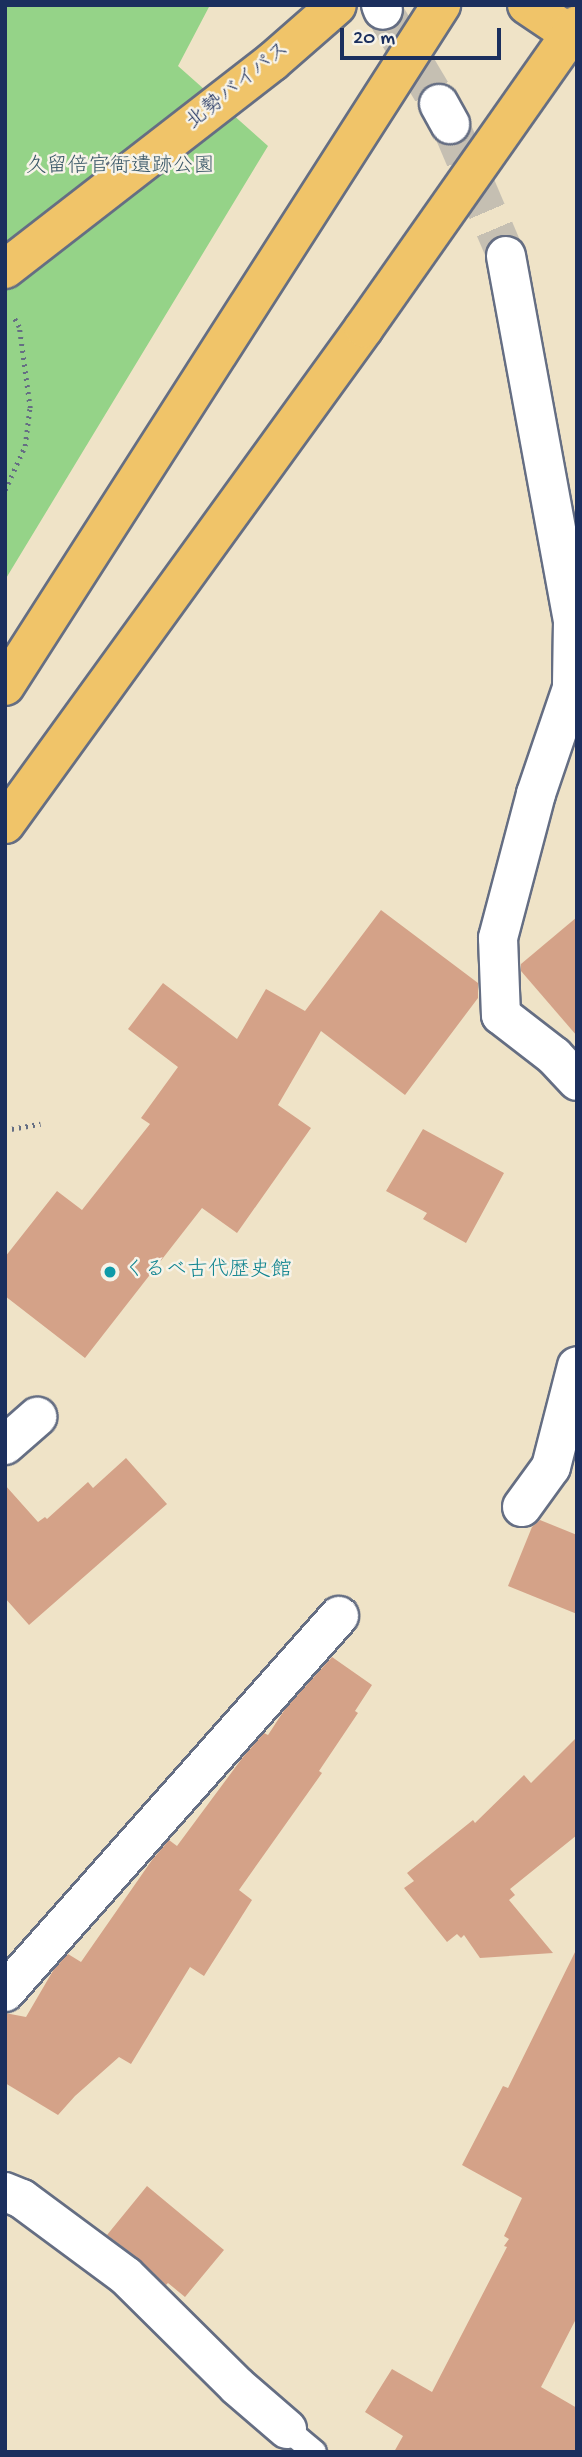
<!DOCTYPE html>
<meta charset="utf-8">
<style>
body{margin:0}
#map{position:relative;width:582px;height:2457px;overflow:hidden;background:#efe3c7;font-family:"Gochi Hand","Klee One",sans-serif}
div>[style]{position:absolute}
.green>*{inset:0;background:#95d388}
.building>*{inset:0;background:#d4a288}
.minor-tunnel>*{height:38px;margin-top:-19px;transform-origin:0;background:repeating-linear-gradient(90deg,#c5bfb2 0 38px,transparent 0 57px)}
.path>*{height:4.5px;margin-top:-2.25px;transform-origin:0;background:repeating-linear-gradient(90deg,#656e83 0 2px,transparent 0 7px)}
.roads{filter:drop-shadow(2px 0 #656e83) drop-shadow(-2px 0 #656e83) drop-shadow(0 2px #656e83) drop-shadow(0 -2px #656e83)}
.service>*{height:23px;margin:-11.5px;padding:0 11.5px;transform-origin:11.5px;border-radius:11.5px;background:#fff}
.minor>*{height:38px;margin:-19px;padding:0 19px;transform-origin:19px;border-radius:19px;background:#fff}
.trunk>*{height:38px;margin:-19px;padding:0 19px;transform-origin:19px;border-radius:19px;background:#f0c469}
.dots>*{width:19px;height:19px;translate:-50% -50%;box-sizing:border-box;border:4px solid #f7f3e8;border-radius:50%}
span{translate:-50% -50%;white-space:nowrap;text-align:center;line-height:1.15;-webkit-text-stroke:5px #f7f3e8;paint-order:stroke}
.street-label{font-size:21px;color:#1b2f5e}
.park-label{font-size:21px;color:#3a5868}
.culture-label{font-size:21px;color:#0d838f}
.left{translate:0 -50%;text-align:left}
.frame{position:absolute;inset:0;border:7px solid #1b2f5e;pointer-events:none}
.scale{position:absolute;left:340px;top:28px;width:161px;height:32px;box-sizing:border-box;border:4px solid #1b2f5e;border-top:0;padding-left:9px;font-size:21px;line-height:24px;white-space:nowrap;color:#1b2f5e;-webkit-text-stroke:5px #f7f3e8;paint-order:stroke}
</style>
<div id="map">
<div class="green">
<i style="clip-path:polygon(5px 5px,210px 5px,178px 66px,268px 146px,5px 580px)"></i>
</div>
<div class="building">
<i style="clip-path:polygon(381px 910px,478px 983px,478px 998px,405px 1095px,321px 1031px,278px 1105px,311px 1128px,237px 1233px,202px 1208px,85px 1358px,5px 1296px,5px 1257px,57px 1191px,82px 1210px,150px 1124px,141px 1118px,178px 1067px,128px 1029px,163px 983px,237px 1039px,266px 989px,305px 1011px)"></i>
<i style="clip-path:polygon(577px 917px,577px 1036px,521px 971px,521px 964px)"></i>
<i style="clip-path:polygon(423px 1129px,504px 1173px,466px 1243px,423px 1219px,427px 1213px,386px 1191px)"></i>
<i style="clip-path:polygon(126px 1458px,167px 1504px,29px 1625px,5px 1598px,5px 1485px,38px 1522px,45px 1517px,47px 1519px,88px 1482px,93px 1488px)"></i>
<i style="clip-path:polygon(540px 1520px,577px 1535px,577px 1614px,508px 1586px,532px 1527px)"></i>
<i style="clip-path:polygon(332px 1657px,372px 1685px,355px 1711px,358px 1713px,319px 1771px,322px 1773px,239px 1890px,252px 1900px,204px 1976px,190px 1967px,131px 2064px,119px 2057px,75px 2096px,58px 2115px,5px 2083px,5px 2013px,26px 2017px,54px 1969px,68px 1954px,81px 1962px,152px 1860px,169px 1840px,177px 1846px,243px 1757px,264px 1733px,268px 1735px,285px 1709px)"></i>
<i style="clip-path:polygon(577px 1737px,577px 1835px,510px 1889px,515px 1895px,509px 1900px,553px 1953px,480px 1958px,464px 1935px,461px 1938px,457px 1934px,447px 1942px,404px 1888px,414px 1881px,407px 1873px,473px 1820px,475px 1823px,524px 1775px,531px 1783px)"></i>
<i style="clip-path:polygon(577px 1948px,577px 2317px,541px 2387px,577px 2408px,577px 2452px,394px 2452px,403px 2436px,365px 2412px,392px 2369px,432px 2392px,507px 2247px,504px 2246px,509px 2239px,504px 2236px,522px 2198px,462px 2165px,503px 2086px,508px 2088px)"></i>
<i style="clip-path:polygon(147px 2186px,224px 2250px,185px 2297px,168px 2283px,166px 2285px,139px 2259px,107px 2235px)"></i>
</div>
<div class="minor-tunnel">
<i style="left:383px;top:10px;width:109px;rotate:59.2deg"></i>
<i style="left:450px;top:124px;width:143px;rotate:67deg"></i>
</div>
<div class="path">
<i style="left:5px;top:490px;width:48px;rotate:-65.6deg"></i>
<i style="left:25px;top:446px;width:38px;rotate:-83deg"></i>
<i style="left:30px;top:408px;width:82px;rotate:-97.7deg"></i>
<i style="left:19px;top:327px;width:13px;rotate:-119deg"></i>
<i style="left:5px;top:1130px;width:36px;rotate:-10deg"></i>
</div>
<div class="roads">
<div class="service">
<i style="left:287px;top:2429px;width:35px;rotate:40deg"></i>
</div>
<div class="minor">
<i style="left:381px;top:5px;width:5px;rotate:68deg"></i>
<i style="left:439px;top:104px;width:23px;rotate:61deg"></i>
<i style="left:506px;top:256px;width:371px;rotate:79.6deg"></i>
<i style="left:573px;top:621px;width:67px;rotate:90.9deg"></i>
<i style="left:572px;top:688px;width:112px;rotate:108.8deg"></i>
<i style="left:536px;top:794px;width:149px;rotate:104.8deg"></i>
<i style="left:498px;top:938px;width:77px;rotate:87.8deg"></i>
<i style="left:501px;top:1015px;width:67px;rotate:37.7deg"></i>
<i style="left:554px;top:1056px;width:34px;rotate:47deg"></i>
<i style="left:5px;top:1445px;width:43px;rotate:-41.2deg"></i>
<i style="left:522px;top:1507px;width:49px;rotate:-54.1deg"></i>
<i style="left:551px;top:1467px;width:104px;rotate:-75.6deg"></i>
<i style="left:5px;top:1992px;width:503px;rotate:-48.39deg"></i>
<i style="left:5px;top:2192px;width:18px;rotate:22deg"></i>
<i style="left:22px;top:2199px;width:129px;rotate:36.5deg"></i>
<i style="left:126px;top:2276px;width:156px;rotate:44.7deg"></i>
<i style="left:237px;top:2386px;width:66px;rotate:40.7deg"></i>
</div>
<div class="trunk">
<i style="left:527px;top:5px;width:52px;rotate:34deg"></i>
<i style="left:570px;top:34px;width:9px;rotate:-36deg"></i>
<i style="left:5px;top:269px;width:338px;rotate:-37.8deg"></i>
<i style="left:272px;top:62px;width:86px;rotate:-41.2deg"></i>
<i style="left:5px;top:686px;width:809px;rotate:-57.37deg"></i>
<i style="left:5px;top:824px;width:612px;rotate:-54.1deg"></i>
<i style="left:364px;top:328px;width:370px;rotate:-54.9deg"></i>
</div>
</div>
<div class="dots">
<i style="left:110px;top:1272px;background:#0f9aa8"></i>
</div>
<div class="street-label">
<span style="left:239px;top:87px;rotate:-39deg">北勢バイパス</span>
</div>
<div class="park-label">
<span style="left:120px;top:168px">久留倍官衙遺跡公園</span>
</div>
<div class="culture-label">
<span class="left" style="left:124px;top:1272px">くるべ古代歴史館</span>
</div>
<div class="frame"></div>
<div class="scale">20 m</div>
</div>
